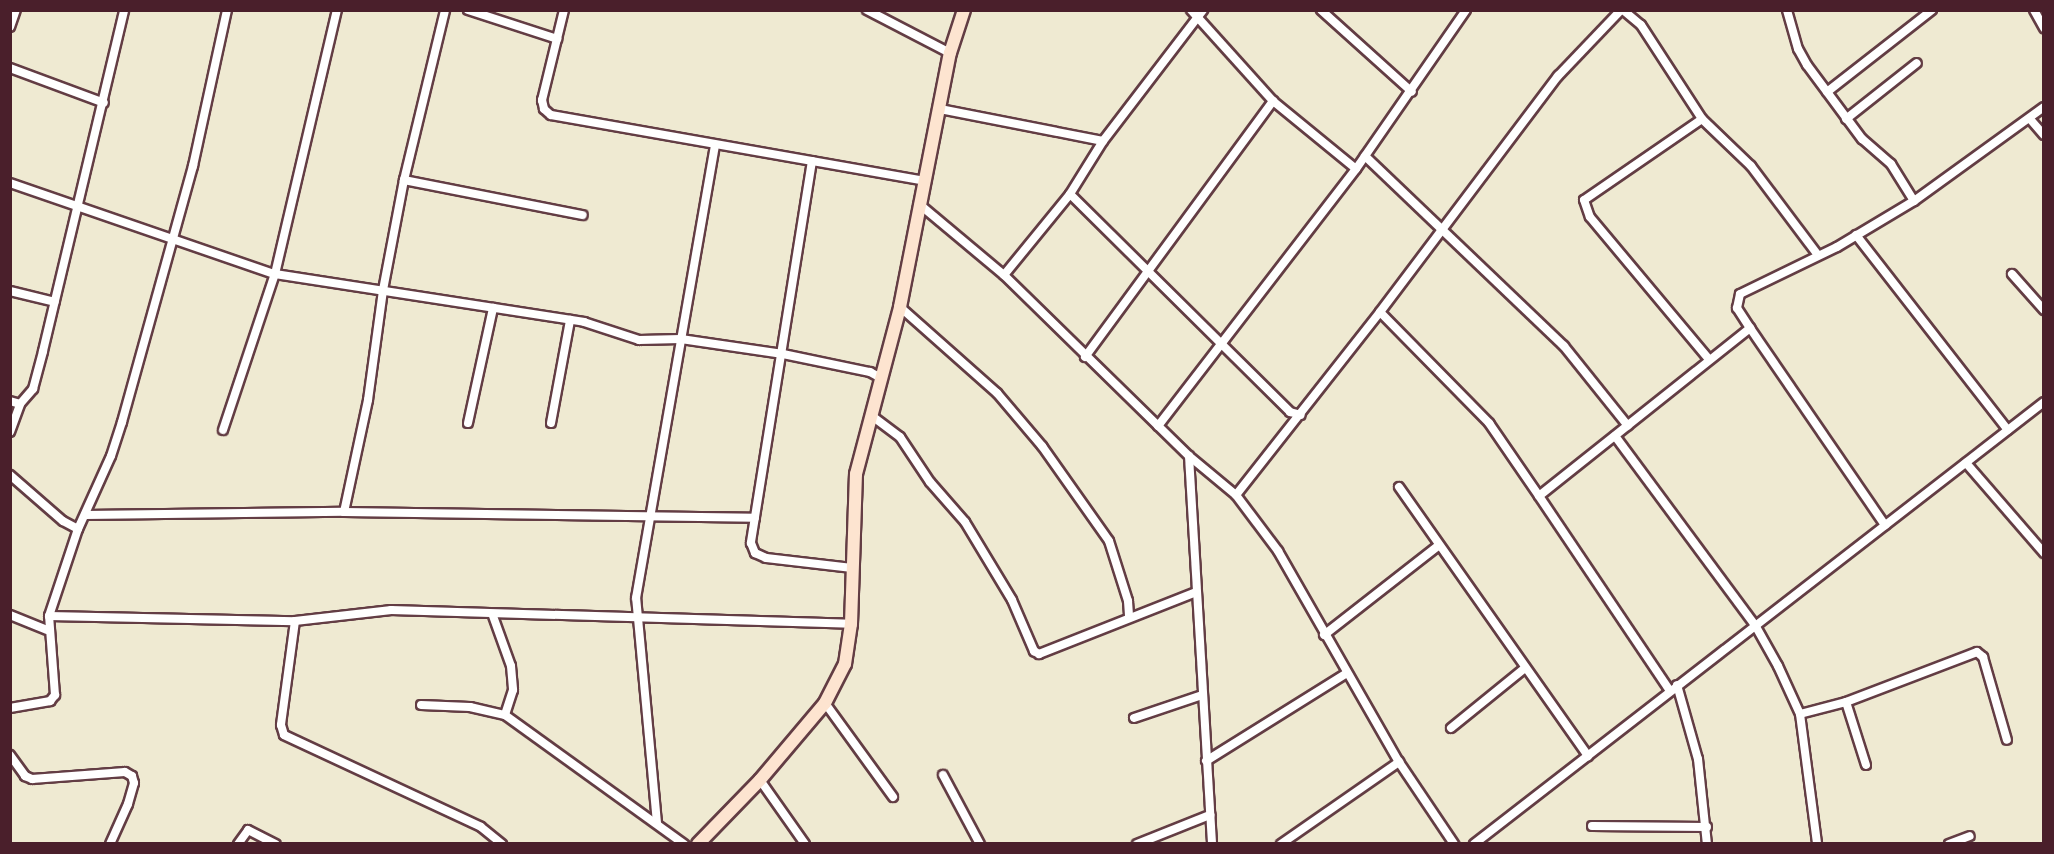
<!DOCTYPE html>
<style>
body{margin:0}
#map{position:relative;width:2054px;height:854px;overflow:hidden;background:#efead2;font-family:"Architects Daughter",sans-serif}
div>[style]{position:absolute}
.roads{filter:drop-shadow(2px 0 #633d44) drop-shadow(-2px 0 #633d44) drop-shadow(0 2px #633d44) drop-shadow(0 -2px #633d44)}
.street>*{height:8px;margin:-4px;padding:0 4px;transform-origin:4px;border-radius:4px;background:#fff}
.secondary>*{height:12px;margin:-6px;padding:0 6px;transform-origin:6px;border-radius:6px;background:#fde4d0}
span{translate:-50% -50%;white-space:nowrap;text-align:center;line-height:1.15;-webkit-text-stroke:4.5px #fdfcf7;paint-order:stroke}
.frame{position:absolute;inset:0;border:12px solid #4a1f2b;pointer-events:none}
</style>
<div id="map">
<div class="roads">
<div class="street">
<i style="left:468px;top:10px;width:94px;rotate:18deg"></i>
<i style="left:564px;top:10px;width:93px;rotate:103.7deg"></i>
<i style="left:542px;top:100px;width:9px;rotate:77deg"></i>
<i style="left:544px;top:109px;width:9px;rotate:41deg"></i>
<i style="left:551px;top:115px;width:381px;rotate:10deg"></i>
<i style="left:867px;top:10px;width:93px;rotate:27.4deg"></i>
<i style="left:1191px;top:10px;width:122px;rotate:48deg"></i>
<i style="left:1273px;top:101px;width:107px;rotate:39.3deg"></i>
<i style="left:1321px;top:10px;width:122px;rotate:42deg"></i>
<i style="left:1623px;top:10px;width:23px;rotate:40deg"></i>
<i style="left:1641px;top:25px;width:112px;rotate:57deg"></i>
<i style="left:1702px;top:119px;width:68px;rotate:43.8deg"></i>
<i style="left:1751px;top:166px;width:110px;rotate:53.1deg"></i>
<i style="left:2034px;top:10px;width:21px;rotate:61deg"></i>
<i style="left:10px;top:27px;width:18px;rotate:-71deg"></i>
<i style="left:10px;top:68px;width:100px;rotate:20.4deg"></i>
<i style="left:1827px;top:92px;width:133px;rotate:-38deg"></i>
<i style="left:940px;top:109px;width:166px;rotate:11.1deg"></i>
<i style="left:1702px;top:119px;width:143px;rotate:145.5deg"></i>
<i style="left:1584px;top:200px;width:18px;rotate:71deg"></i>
<i style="left:1590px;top:217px;width:184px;rotate:50.1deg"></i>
<i style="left:1846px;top:119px;width:90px;rotate:-38.3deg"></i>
<i style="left:2030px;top:119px;width:21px;rotate:49deg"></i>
<i style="left:1365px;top:156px;width:275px;rotate:43.7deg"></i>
<i style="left:1564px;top:346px;width:102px;rotate:51.3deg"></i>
<i style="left:812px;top:161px;width:387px;rotate:99.1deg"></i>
<i style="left:751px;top:543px;width:11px;rotate:68deg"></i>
<i style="left:755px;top:553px;width:12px;rotate:24deg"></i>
<i style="left:766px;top:558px;width:87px;rotate:6.6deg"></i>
<i style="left:404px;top:180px;width:182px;rotate:11.1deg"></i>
<i style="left:10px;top:183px;width:280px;rotate:19deg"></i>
<i style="left:275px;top:274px;width:313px;rotate:8.8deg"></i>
<i style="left:584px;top:322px;width:58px;rotate:18.1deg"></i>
<i style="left:639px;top:340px;width:42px;rotate:-1.4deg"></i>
<i style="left:681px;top:339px;width:103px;rotate:8.4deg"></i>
<i style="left:783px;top:354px;width:89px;rotate:11.7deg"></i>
<i style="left:870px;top:372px;width:13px;rotate:29deg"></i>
<i style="left:1070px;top:194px;width:310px;rotate:44.7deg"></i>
<i style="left:1290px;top:412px;width:11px;rotate:15deg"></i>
<i style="left:1914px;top:201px;width:160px;rotate:-35.9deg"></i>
<i style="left:919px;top:204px;width:111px;rotate:39.9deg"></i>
<i style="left:1004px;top:275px;width:259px;rotate:44.4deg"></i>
<i style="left:1189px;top:456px;width:61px;rotate:39.7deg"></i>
<i style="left:1236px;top:495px;width:233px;rotate:-51.8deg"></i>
<i style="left:1380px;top:312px;width:156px;rotate:45.5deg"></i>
<i style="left:1489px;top:423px;width:88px;rotate:55.6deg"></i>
<i style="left:1539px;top:496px;width:270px;rotate:-38.5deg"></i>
<i style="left:1750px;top:328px;width:24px;rotate:-123deg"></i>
<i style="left:1737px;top:308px;width:14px;rotate:-78deg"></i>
<i style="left:1740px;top:294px;width:108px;rotate:-25.9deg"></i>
<i style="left:1837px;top:247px;width:90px;rotate:-30.9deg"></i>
<i style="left:1914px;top:201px;width:44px;rotate:-121.9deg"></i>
<i style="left:1891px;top:164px;width:38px;rotate:-139deg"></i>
<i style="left:1862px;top:139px;width:92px;rotate:-126.6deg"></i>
<i style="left:1807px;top:65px;width:18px;rotate:-119deg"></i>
<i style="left:1798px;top:49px;width:41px;rotate:-105.8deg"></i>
<i style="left:1856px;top:235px;width:247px;rotate:52.1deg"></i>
<i style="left:2012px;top:274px;width:48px;rotate:48.4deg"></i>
<i style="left:1004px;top:275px;width:104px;rotate:-50.8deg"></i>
<i style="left:1070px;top:194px;width:62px;rotate:-58.1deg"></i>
<i style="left:1103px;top:141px;width:165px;rotate:-52.6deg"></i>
<i style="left:10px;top:291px;width:46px;rotate:13.7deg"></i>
<i style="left:900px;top:307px;width:130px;rotate:41.6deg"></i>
<i style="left:997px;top:393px;width:70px;rotate:49.7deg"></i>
<i style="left:1042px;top:446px;width:116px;rotate:54.8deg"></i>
<i style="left:1109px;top:541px;width:63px;rotate:72.4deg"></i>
<i style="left:1128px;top:601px;width:16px;rotate:86deg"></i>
<i style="left:1380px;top:312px;width:296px;rotate:-53deg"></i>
<i style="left:1558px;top:76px;width:91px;rotate:-46.3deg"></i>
<i style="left:1750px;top:328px;width:239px;rotate:55.6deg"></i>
<i style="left:1085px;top:357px;width:318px;rotate:-53.7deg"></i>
<i style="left:10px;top:401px;width:10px;rotate:17deg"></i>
<i style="left:872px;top:416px;width:35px;rotate:37deg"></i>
<i style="left:900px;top:437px;width:54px;rotate:56.3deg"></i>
<i style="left:930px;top:482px;width:53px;rotate:48.8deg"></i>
<i style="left:965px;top:522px;width:91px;rotate:58.9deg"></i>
<i style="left:1012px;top:600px;width:56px;rotate:66.7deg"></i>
<i style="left:1034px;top:651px;width:6px;rotate:31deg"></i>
<i style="left:1039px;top:654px;width:169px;rotate:-21.5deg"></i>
<i style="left:468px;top:423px;width:118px;rotate:-77.7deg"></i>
<i style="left:551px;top:423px;width:105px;rotate:-79.5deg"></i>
<i style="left:1158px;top:426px;width:324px;rotate:-52.4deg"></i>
<i style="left:1356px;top:169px;width:193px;rotate:-55.3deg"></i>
<i style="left:223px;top:430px;width:164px;rotate:-71.6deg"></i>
<i style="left:275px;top:274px;width:271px;rotate:-76.8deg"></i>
<i style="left:10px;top:432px;width:30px;rotate:-70deg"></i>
<i style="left:20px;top:404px;width:20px;rotate:-49deg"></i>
<i style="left:33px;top:389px;width:39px;rotate:-75deg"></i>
<i style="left:43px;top:351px;width:350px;rotate:-76.6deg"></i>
<i style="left:1615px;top:436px;width:235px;rotate:53.5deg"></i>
<i style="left:1755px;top:625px;width:47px;rotate:60.7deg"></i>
<i style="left:1778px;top:666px;width:53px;rotate:65.4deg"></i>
<i style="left:1800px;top:714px;width:131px;rotate:82.5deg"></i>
<i style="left:1189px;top:456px;width:389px;rotate:86.6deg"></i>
<i style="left:1966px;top:463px;width:119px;rotate:49.1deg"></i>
<i style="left:10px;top:475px;width:70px;rotate:41deg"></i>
<i style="left:63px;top:521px;width:17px;rotate:28deg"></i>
<i style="left:1399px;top:487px;width:329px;rotate:54.9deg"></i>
<i style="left:1236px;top:495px;width:70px;rotate:53.1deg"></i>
<i style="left:1278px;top:551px;width:243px;rotate:60.2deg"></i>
<i style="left:1399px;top:762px;width:99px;rotate:56.1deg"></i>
<i style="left:1539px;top:496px;width:235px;rotate:56.1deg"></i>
<i style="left:344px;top:512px;width:115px;rotate:-77.9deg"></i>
<i style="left:368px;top:400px;width:111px;rotate:-82.2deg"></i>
<i style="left:383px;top:290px;width:112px;rotate:-79.2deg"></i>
<i style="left:404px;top:180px;width:175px;rotate:-76.4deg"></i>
<i style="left:85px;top:515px;width:259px;rotate:-0.7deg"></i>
<i style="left:344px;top:512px;width:411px;rotate:0.8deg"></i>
<i style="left:10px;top:615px;width:40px;rotate:22deg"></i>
<i style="left:49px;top:616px;width:246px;rotate:1.2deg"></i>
<i style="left:295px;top:621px;width:97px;rotate:-6.5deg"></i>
<i style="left:391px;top:610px;width:460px;rotate:1.7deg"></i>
<i style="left:493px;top:616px;width:53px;rotate:70.2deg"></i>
<i style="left:511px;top:666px;width:24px;rotate:85deg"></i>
<i style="left:513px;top:690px;width:26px;rotate:108deg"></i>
<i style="left:295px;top:621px;width:105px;rotate:97.7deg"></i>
<i style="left:281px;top:725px;width:10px;rotate:73deg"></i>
<i style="left:284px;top:735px;width:217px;rotate:25deg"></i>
<i style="left:481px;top:827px;width:27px;rotate:39deg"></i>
<i style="left:1324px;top:635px;width:145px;rotate:-38deg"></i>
<i style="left:1677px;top:685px;width:77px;rotate:74.2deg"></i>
<i style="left:1698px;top:759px;width:85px;rotate:84deg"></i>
<i style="left:1846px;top:702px;width:66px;rotate:72.4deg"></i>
<i style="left:825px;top:703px;width:116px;rotate:54.1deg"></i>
<i style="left:421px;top:705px;width:49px;rotate:2.3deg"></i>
<i style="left:470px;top:707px;width:36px;rotate:13deg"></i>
<i style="left:505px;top:715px;width:221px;rotate:35.8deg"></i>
<i style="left:10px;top:708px;width:41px;rotate:-9.9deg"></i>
<i style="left:50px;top:701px;width:8px;rotate:-50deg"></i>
<i style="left:55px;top:695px;width:79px;rotate:-94.3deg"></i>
<i style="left:49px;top:616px;width:92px;rotate:-71.6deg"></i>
<i style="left:78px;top:529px;width:80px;rotate:-65.7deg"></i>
<i style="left:111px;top:456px;width:36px;rotate:-72deg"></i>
<i style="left:122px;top:422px;width:266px;rotate:-74.5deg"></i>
<i style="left:193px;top:166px;width:160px;rotate:-77.7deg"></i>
<i style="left:1800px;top:714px;width:48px;rotate:-14.6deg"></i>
<i style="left:1846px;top:702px;width:140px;rotate:-20.9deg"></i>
<i style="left:1977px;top:652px;width:8px;rotate:40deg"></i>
<i style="left:1983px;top:657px;width:86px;rotate:73.9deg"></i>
<i style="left:1134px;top:718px;width:72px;rotate:-18.7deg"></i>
<i style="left:1451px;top:728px;width:95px;rotate:-39deg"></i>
<i style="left:10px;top:755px;width:26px;rotate:54deg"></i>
<i style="left:25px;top:776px;width:8px;rotate:23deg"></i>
<i style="left:32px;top:779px;width:93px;rotate:-4.3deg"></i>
<i style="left:125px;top:772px;width:8px;rotate:30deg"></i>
<i style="left:132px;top:776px;width:7px;rotate:74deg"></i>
<i style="left:134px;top:783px;width:22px;rotate:106deg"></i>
<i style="left:128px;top:804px;width:44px;rotate:114.2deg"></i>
<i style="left:1206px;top:761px;width:166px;rotate:-32deg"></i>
<i style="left:943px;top:775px;width:78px;rotate:61.8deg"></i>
<i style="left:760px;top:780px;width:78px;rotate:54.9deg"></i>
<i style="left:657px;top:823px;width:226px;rotate:-95.3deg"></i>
<i style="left:636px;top:598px;width:459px;rotate:-80.1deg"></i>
<i style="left:1592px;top:826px;width:115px;rotate:0.5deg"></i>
<i style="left:238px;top:844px;width:17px;rotate:-54deg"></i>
<i style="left:248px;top:830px;width:31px;rotate:27deg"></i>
<i style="left:1137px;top:844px;width:79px;rotate:-21.7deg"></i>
<i style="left:1281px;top:844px;width:144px;rotate:-34.8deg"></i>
<i style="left:1474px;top:844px;width:721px;rotate:-37.79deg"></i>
<i style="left:1949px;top:844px;width:22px;rotate:-21deg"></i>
</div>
<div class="secondary">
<i style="left:698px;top:844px;width:89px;rotate:-45.9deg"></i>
<i style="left:760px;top:780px;width:101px;rotate:-49.8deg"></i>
<i style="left:825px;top:703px;width:44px;rotate:-62.9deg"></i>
<i style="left:845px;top:664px;width:40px;rotate:-81.5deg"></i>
<i style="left:851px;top:624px;width:150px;rotate:-88.1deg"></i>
<i style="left:856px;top:474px;width:173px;rotate:-75.2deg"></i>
<i style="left:900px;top:307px;width:259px;rotate:-78.9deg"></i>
<i style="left:950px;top:53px;width:45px;rotate:-72deg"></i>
</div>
</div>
<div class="frame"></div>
</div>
